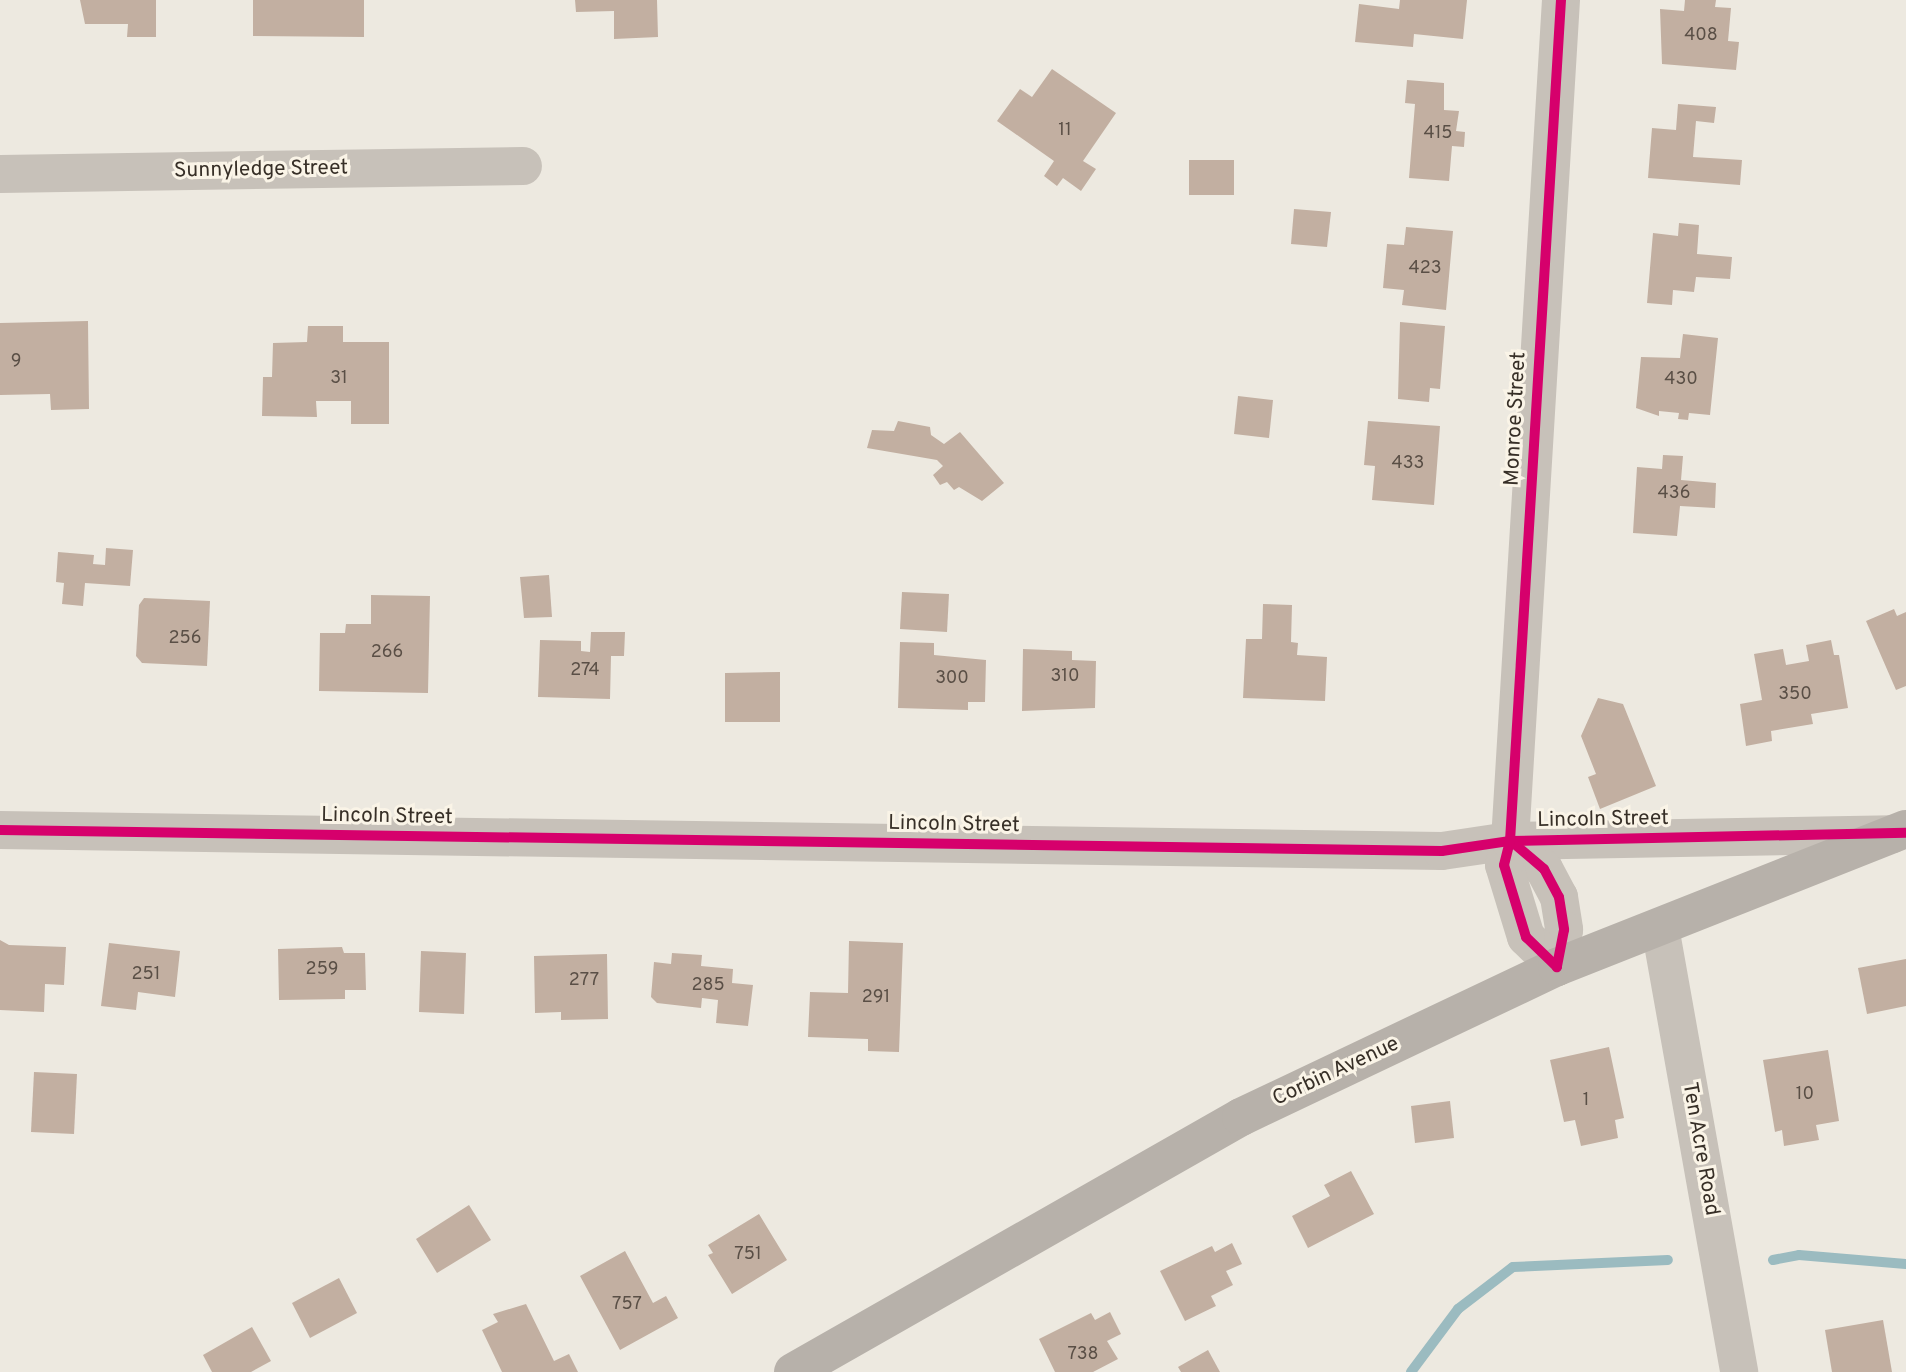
<!DOCTYPE html>
<style>
body{margin:0}
#map{position:relative;width:1906px;height:1372px;overflow:hidden;background:#ede9e0;font-family:Overpass,sans-serif}
div>[style]{position:absolute}
.stream>*{height:10px;margin:-5px;padding:0 5px;transform-origin:5px;border-radius:5px;background:#9bbbc0}
.building>*{inset:0;background:#c2afa1}
.minor>*{height:38px;margin:-19px;padding:0 19px;transform-origin:19px;border-radius:19px;background:#c7c1b9}
.tertiary>*{height:38px;margin:-19px;padding:0 19px;transform-origin:19px;border-radius:19px;background:#c7c1b9}
.secondary>*{height:38px;margin:-19px;padding:0 19px;transform-origin:19px;border-radius:19px;background:#b7b1aa}
.cycleway>*{height:10px;margin:-5px;padding:0 5px;transform-origin:5px;border-radius:5px;background:#d6006c}
span{translate:-50% -50%;white-space:nowrap;text-align:center;line-height:1.15;-webkit-text-stroke:6px #faf4e7;paint-order:stroke}
.number-label{font-size:18px;color:#5a4f46}
.number-label span{-webkit-text-stroke-width:0}
.street-label{font-size:21px;color:#372f27}
</style>
<div id="map">
<div class="stream">
<i style="left:1773px;top:1260px;width:26px;rotate:-11deg"></i>
<i style="left:1799px;top:1255px;width:107px;rotate:4.8deg"></i>
<i style="left:1411px;top:1372px;width:79px;rotate:-53.3deg"></i>
<i style="left:1458px;top:1309px;width:69px;rotate:-37.4deg"></i>
<i style="left:1513px;top:1267px;width:155px;rotate:-2.6deg"></i>
</div>
<div class="building">
<i style="clip-path:polygon(80px 0,156px 0,156px 37px,127px 37px,128px 24px,85px 24px)"></i>
<i style="clip-path:polygon(253px 0,364px 0,364px 37px,253px 36px)"></i>
<i style="clip-path:polygon(575px 0,657px 0,658px 37px,614px 39px,614px 11px,576px 12px)"></i>
<i style="clip-path:polygon(1400px 0,1467px 0,1463px 39px,1414px 34px,1413px 47px,1355px 42px,1359px 4px,1399px 9px)"></i>
<i style="clip-path:polygon(1685px 0,1716px 0,1715px 7px,1731px 8px,1728px 41px,1739px 42px,1736px 70px,1662px 64px,1660px 9px,1684px 11px)"></i>
<i style="clip-path:polygon(1052px 69px,1116px 113px,1083px 161px,1096px 169px,1081px 191px,1063px 178px,1057px 186px,1044px 176px,1054px 161px,997px 121px,1020px 89px,1032px 97px)"></i>
<i style="clip-path:polygon(1407px 80px,1444px 83px,1444px 110px,1459px 111px,1456px 131px,1465px 132px,1464px 147px,1452px 146px,1449px 181px,1409px 178px,1415px 104px,1405px 103px)"></i>
<i style="clip-path:polygon(1678px 104px,1716px 107px,1714px 123px,1696px 121px,1693px 157px,1742px 160px,1740px 185px,1648px 178px,1652px 128px,1676px 130px)"></i>
<i style="clip-path:polygon(1189px 160px,1234px 160px,1234px 195px,1189px 195px)"></i>
<i style="clip-path:polygon(1294px 209px,1331px 212px,1327px 247px,1291px 244px)"></i>
<i style="clip-path:polygon(1679px 223px,1699px 225px,1697px 254px,1732px 257px,1730px 279px,1696px 277px,1694px 292px,1673px 290px,1672px 305px,1647px 303px,1653px 233px,1678px 236px)"></i>
<i style="clip-path:polygon(1406px 227px,1453px 231px,1446px 310px,1402px 305px,1404px 290px,1383px 288px,1387px 244px,1404px 245px)"></i>
<i style="clip-path:polygon(88px 321px,89px 409px,51px 410px,50px 394px,0 395px,0 323px)"></i>
<i style="clip-path:polygon(1400px 322px,1445px 326px,1440px 389px,1430px 388px,1429px 402px,1398px 399px)"></i>
<i style="clip-path:polygon(308px 326px,343px 326px,343px 342px,389px 342px,389px 424px,351px 424px,351px 401px,316px 401px,317px 417px,262px 416px,263px 377px,272px 377px,273px 343px,307px 342px)"></i>
<i style="clip-path:polygon(1683px 334px,1718px 338px,1710px 415px,1689px 413px,1688px 420px,1678px 419px,1679px 413px,1659px 411px,1659px 416px,1636px 408px,1641px 357px,1680px 358px)"></i>
<i style="clip-path:polygon(1238px 396px,1273px 400px,1269px 438px,1234px 434px)"></i>
<i style="clip-path:polygon(898px 421px,930px 427px,931px 435px,944px 444px,960px 432px,1004px 483px,982px 501px,959px 487px,954px 490px,947px 482px,940px 485px,933px 475px,943px 466px,937px 460px,867px 448px,872px 430px,894px 431px)"></i>
<i style="clip-path:polygon(1368px 421px,1440px 426px,1434px 505px,1372px 500px,1375px 466px,1364px 465px)"></i>
<i style="clip-path:polygon(1663px 455px,1683px 456px,1681px 480px,1716px 483px,1715px 508px,1680px 506px,1677px 536px,1633px 533px,1637px 467px,1662px 469px)"></i>
<i style="clip-path:polygon(106px 548px,133px 550px,130px 586px,85px 583px,83px 606px,62px 604px,64px 583px,56px 582px,58px 552px,94px 555px,93px 564px,105px 565px)"></i>
<i style="clip-path:polygon(549px 575px,552px 617px,524px 618px,520px 577px)"></i>
<i style="clip-path:polygon(902px 592px,949px 594px,947px 632px,900px 629px)"></i>
<i style="clip-path:polygon(371px 595px,430px 596px,428px 693px,319px 691px,320px 633px,345px 633px,346px 624px,371px 624px)"></i>
<i style="clip-path:polygon(144px 598px,210px 601px,207px 666px,142px 663px,136px 656px,139px 605px)"></i>
<i style="clip-path:polygon(1263px 604px,1292px 605px,1291px 642px,1298px 643px,1297px 655px,1327px 657px,1325px 701px,1243px 698px,1246px 639px,1262px 639px)"></i>
<i style="clip-path:polygon(1894px 609px,1897px 616px,1906px 612px,1906px 686px,1896px 690px,1866px 621px)"></i>
<i style="clip-path:polygon(591px 632px,625px 632px,624px 656px,611px 656px,610px 699px,538px 697px,540px 640px,581px 641px,581px 651px,590px 652px)"></i>
<i style="clip-path:polygon(1831px 640px,1834px 655px,1839px 655px,1848px 708px,1811px 714px,1813px 724px,1771px 731px,1772px 741px,1746px 746px,1740px 704px,1762px 700px,1754px 654px,1783px 649px,1786px 665px,1809px 661px,1806px 645px)"></i>
<i style="clip-path:polygon(900px 642px,934px 643px,934px 655px,986px 660px,985px 702px,968px 702px,968px 710px,898px 708px)"></i>
<i style="clip-path:polygon(1023px 649px,1072px 651px,1072px 660px,1096px 661px,1095px 708px,1022px 711px)"></i>
<i style="clip-path:polygon(780px 672px,780px 722px,725px 722px,725px 673px)"></i>
<i style="clip-path:polygon(1598px 698px,1623px 704px,1656px 786px,1600px 809px,1588px 777px,1596px 774px,1581px 736px)"></i>
<i style="clip-path:polygon(0 940px,9px 945px,66px 947px,64px 985px,45px 984px,44px 1012px,0 1010px)"></i>
<i style="clip-path:polygon(849px 941px,903px 943px,899px 1052px,868px 1051px,868px 1039px,808px 1037px,810px 992px,848px 993px)"></i>
<i style="clip-path:polygon(109px 943px,180px 951px,175px 997px,138px 992px,136px 1010px,101px 1006px)"></i>
<i style="clip-path:polygon(342px 947px,344px 953px,365px 953px,366px 990px,345px 990px,345px 999px,279px 1000px,278px 949px)"></i>
<i style="clip-path:polygon(421px 951px,466px 953px,464px 1014px,419px 1012px)"></i>
<i style="clip-path:polygon(672px 953px,702px 955px,701px 966px,733px 969px,732px 983px,753px 985px,748px 1026px,716px 1023px,718px 1000px,702px 998px,701px 1008px,657px 1003px,651px 997px,654px 962px,671px 964px)"></i>
<i style="clip-path:polygon(607px 954px,608px 1019px,561px 1020px,561px 1012px,535px 1013px,534px 956px)"></i>
<i style="clip-path:polygon(1906px 959px,1906px 1006px,1867px 1014px,1858px 968px)"></i>
<i style="clip-path:polygon(1609px 1047px,1624px 1118px,1615px 1120px,1618px 1138px,1581px 1146px,1575px 1120px,1564px 1122px,1550px 1060px)"></i>
<i style="clip-path:polygon(1828px 1050px,1839px 1121px,1816px 1125px,1819px 1140px,1784px 1146px,1782px 1130px,1775px 1132px,1763px 1060px)"></i>
<i style="clip-path:polygon(34px 1072px,77px 1074px,74px 1134px,31px 1132px)"></i>
<i style="clip-path:polygon(1450px 1101px,1454px 1138px,1415px 1143px,1411px 1106px)"></i>
<i style="clip-path:polygon(1351px 1171px,1374px 1214px,1308px 1248px,1292px 1216px,1330px 1196px,1324px 1185px)"></i>
<i style="clip-path:polygon(469px 1205px,491px 1240px,437px 1273px,416px 1239px)"></i>
<i style="clip-path:polygon(759px 1214px,787px 1260px,732px 1294px,708px 1255px,713px 1253px,708px 1245px)"></i>
<i style="clip-path:polygon(1232px 1243px,1242px 1264px,1226px 1271px,1233px 1285px,1211px 1296px,1216px 1306px,1185px 1321px,1160px 1271px,1212px 1246px,1215px 1252px)"></i>
<i style="clip-path:polygon(625px 1251px,653px 1303px,666px 1296px,678px 1318px,620px 1350px,580px 1276px)"></i>
<i style="clip-path:polygon(339px 1278px,357px 1313px,310px 1338px,292px 1303px)"></i>
<i style="clip-path:polygon(526px 1304px,554px 1361px,569px 1354px,578px 1372px,502px 1372px,482px 1330px,498px 1322px,493px 1314px)"></i>
<i style="clip-path:polygon(1110px 1312px,1121px 1334px,1107px 1341px,1118px 1359px,1093px 1372px,1055px 1372px,1039px 1339px,1091px 1313px,1095px 1320px)"></i>
<i style="clip-path:polygon(1883px 1320px,1892px 1372px,1832px 1372px,1825px 1330px)"></i>
<i style="clip-path:polygon(252px 1327px,271px 1361px,251px 1372px,212px 1372px,203px 1355px)"></i>
<i style="clip-path:polygon(1208px 1350px,1220px 1372px,1181px 1372px,1178px 1367px)"></i>
</div>
<div class="minor">
<i style="left:0;top:174px;width:523px;rotate:-0.88deg"></i>
<i style="left:1660px;top:927px;width:452px;rotate:79.9deg"></i>
</div>
<div class="tertiary">
<i style="left:0;top:830px;width:1442px;rotate:0.83deg"></i>
<i style="left:1442px;top:851px;width:69px;rotate:-8.4deg"></i>
<i style="left:1510px;top:841px;width:382px;rotate:-1deg"></i>
<i style="left:1510px;top:841px;width:44px;rotate:39.5deg"></i>
<i style="left:1544px;top:869px;width:32px;rotate:62deg"></i>
<i style="left:1559px;top:897px;width:33px;rotate:81deg"></i>
<i style="left:1564px;top:930px;width:38px;rotate:101deg"></i>
<i style="left:1557px;top:967px;width:43px;rotate:-135.9deg"></i>
<i style="left:1526px;top:937px;width:75px;rotate:-107deg"></i>
<i style="left:1504px;top:865px;width:25px;rotate:-76deg"></i>
<i style="left:1510px;top:841px;width:843px;rotate:-86.53deg"></i>
</div>
<div class="secondary">
<i style="left:793px;top:1372px;width:515px;rotate:-29.65deg"></i>
<i style="left:1241px;top:1117px;width:350px;rotate:-25.4deg"></i>
<i style="left:1557px;top:967px;width:375px;rotate:-21.6deg"></i>
</div>
<div class="cycleway">
<i style="left:0;top:830px;width:1442px;rotate:0.83deg"></i>
<i style="left:1442px;top:851px;width:69px;rotate:-8.4deg"></i>
<i style="left:1510px;top:841px;width:396px;rotate:-1.2deg"></i>
<i style="left:1511px;top:841px;width:43px;rotate:40.3deg"></i>
<i style="left:1544px;top:869px;width:32px;rotate:62deg"></i>
<i style="left:1559px;top:897px;width:33px;rotate:81deg"></i>
<i style="left:1564px;top:930px;width:38px;rotate:101deg"></i>
<i style="left:1557px;top:967px;width:43px;rotate:-135.9deg"></i>
<i style="left:1526px;top:937px;width:75px;rotate:-107deg"></i>
<i style="left:1504px;top:865px;width:25px;rotate:-76deg"></i>
<i style="left:1510px;top:841px;width:843px;rotate:-86.53deg"></i>
</div>
<div class="number-label">
<span style="left:1701px;top:36px">408</span>
<span style="left:1065px;top:131px">11</span>
<span style="left:1438px;top:134px">415</span>
<span style="left:1425px;top:269px">423</span>
<span style="left:16px;top:362px">9</span>
<span style="left:339px;top:379px">31</span>
<span style="left:1681px;top:380px">430</span>
<span style="left:1408px;top:464px">433</span>
<span style="left:1674px;top:494px">436</span>
<span style="left:185px;top:639px">256</span>
<span style="left:387px;top:653px">266</span>
<span style="left:585px;top:671px">274</span>
<span style="left:1065px;top:677px">310</span>
<span style="left:952px;top:679px">300</span>
<span style="left:1795px;top:695px">350</span>
<span style="left:322px;top:970px">259</span>
<span style="left:146px;top:975px">251</span>
<span style="left:584px;top:981px">277</span>
<span style="left:708px;top:986px">285</span>
<span style="left:876px;top:998px">291</span>
<span style="left:1805px;top:1095px">10</span>
<span style="left:1586px;top:1101px">1</span>
<span style="left:748px;top:1255px">751</span>
<span style="left:627px;top:1305px">757</span>
<span style="left:1083px;top:1355px">738</span>
</div>
<div class="street-label">
<span style="left:261px;top:170px;rotate:-1deg">Sunnyledge Street</span>
<span style="left:1516px;top:419px;rotate:-87deg">Monroe Street</span>
<span style="left:387px;top:817px;rotate:1deg">Lincoln Street</span>
<span style="left:1603px;top:820px;rotate:-1deg">Lincoln Street</span>
<span style="left:954px;top:825px;rotate:1deg">Lincoln Street</span>
<span style="left:1336px;top:1072px;rotate:-25deg">Corbin Avenue</span>
<span style="left:1700px;top:1149px;rotate:80deg">Ten Acre Road</span>
</div>
</div>
